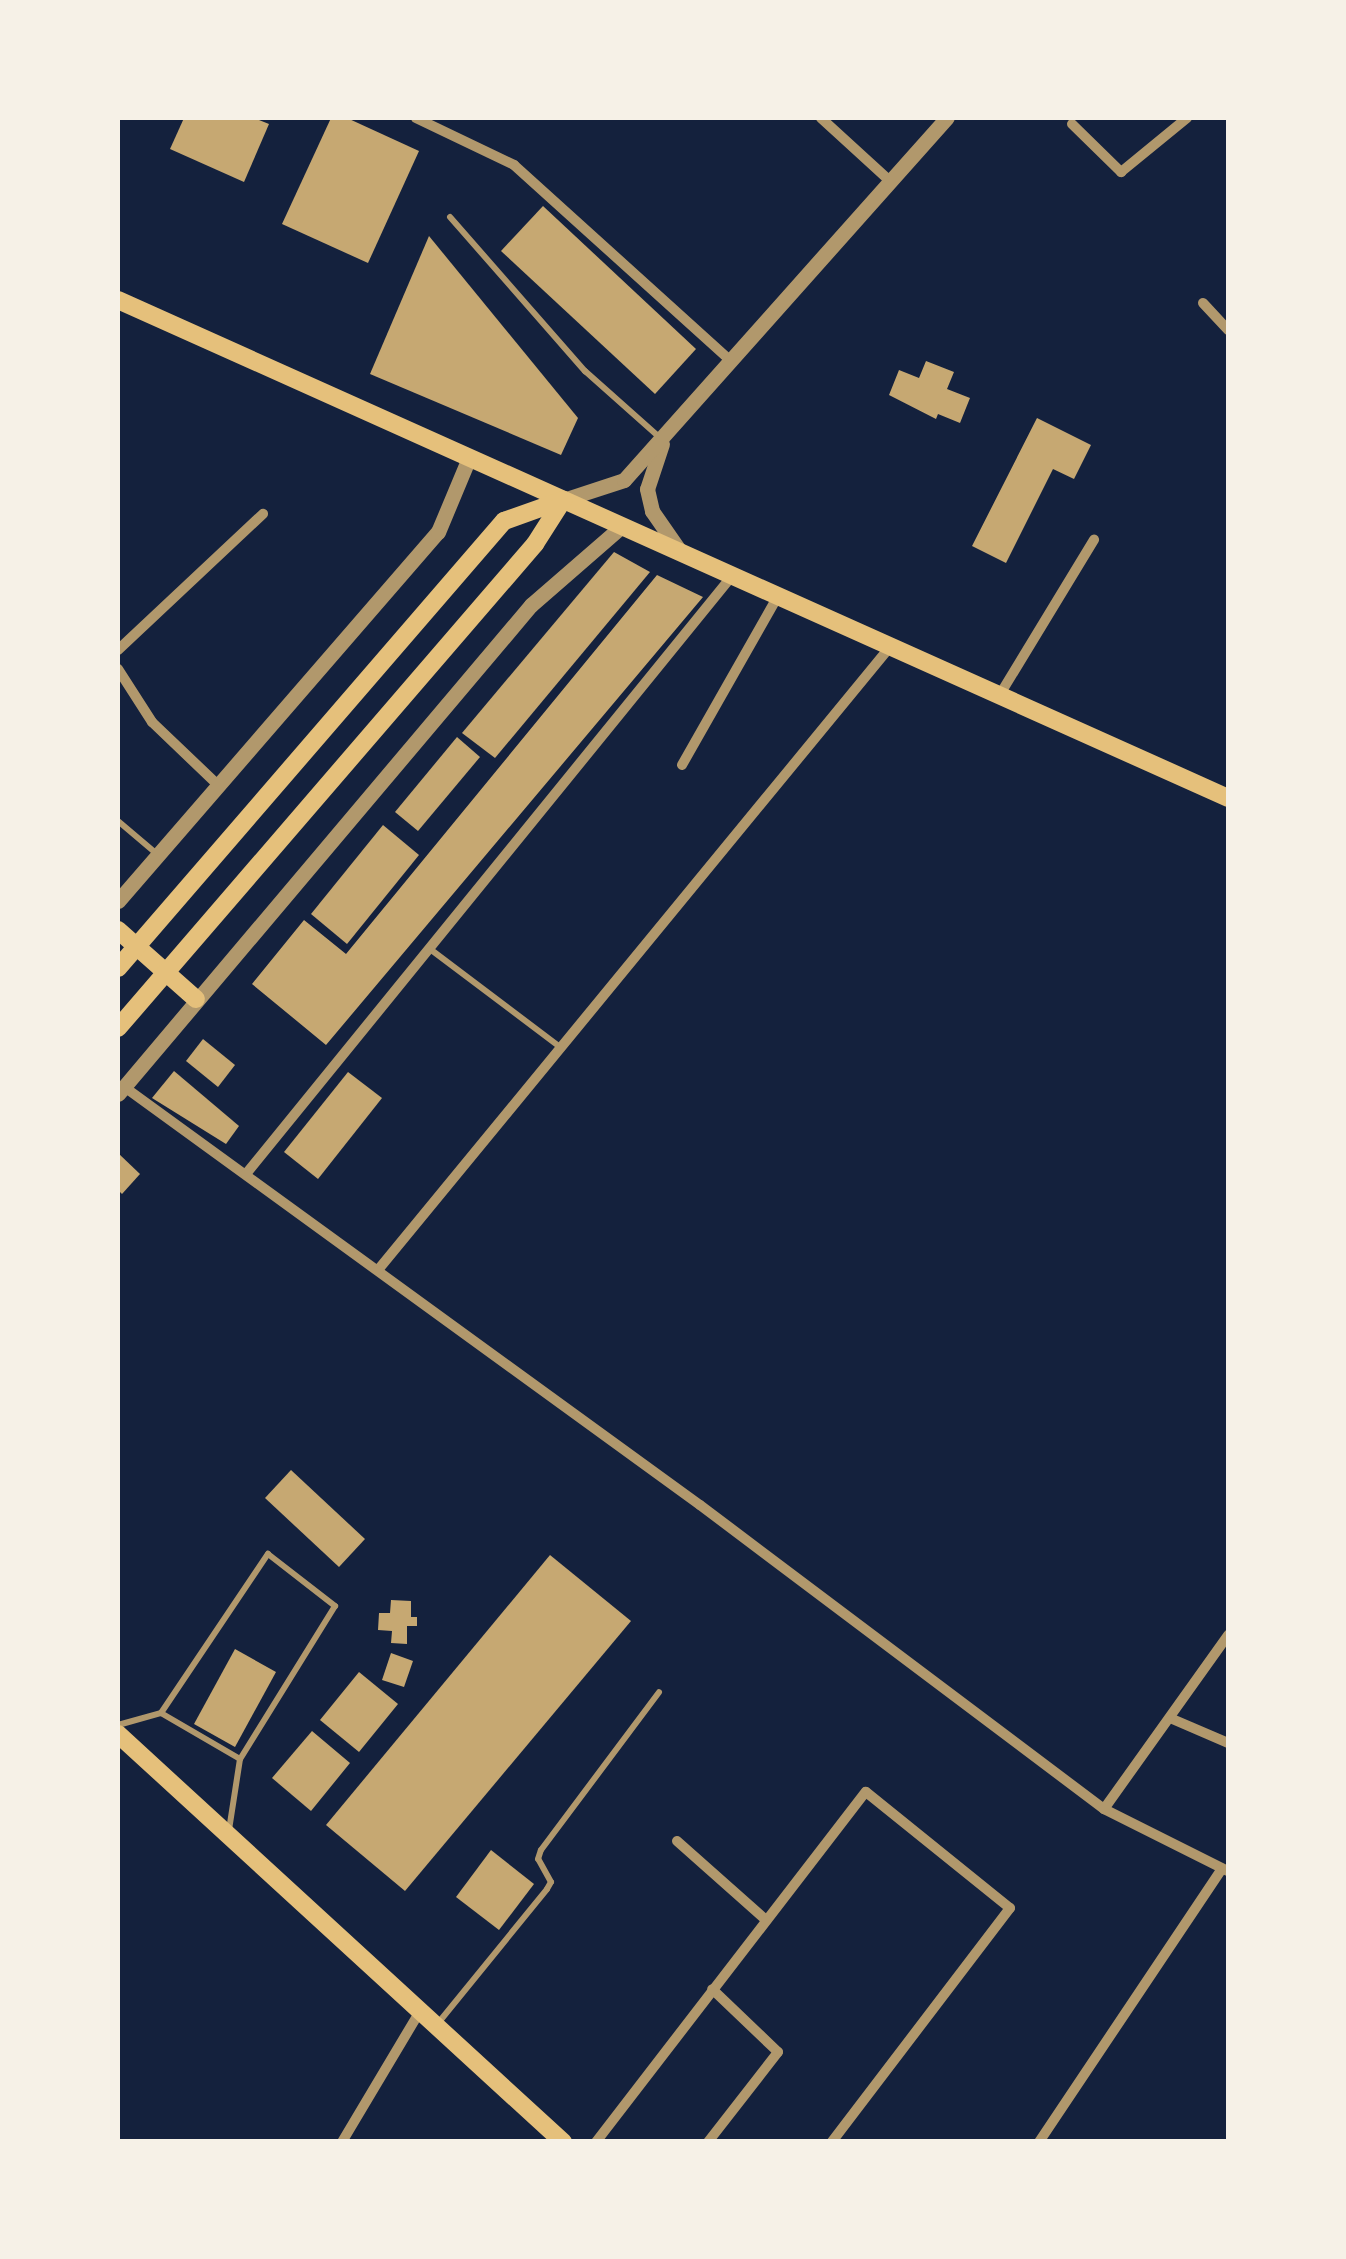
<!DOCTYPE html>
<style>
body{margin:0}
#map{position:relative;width:1346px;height:2259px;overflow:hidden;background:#14213d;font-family:"Space Grotesk",sans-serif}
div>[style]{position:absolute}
.building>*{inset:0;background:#c6a872}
.service>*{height:6px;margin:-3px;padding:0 3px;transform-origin:3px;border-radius:3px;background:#b1986c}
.minor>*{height:10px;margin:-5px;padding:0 5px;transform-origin:5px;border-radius:5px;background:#b1986c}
.tertiary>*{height:15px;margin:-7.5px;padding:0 7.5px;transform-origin:7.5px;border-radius:7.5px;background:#b1986c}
.secondary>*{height:18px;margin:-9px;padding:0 9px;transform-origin:9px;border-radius:9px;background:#e5c07b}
span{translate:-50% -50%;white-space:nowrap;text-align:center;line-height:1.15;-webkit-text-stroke:9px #f6f1e7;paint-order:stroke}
.frame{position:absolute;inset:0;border:120px solid #f6f1e7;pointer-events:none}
</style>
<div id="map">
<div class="building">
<i style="clip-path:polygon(184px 118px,254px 118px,269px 124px,244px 182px,170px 149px)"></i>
<i style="clip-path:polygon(331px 118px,347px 118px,419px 151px,368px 263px,282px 224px)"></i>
<i style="clip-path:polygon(543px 206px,696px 349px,655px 394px,501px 251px)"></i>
<i style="clip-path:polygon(429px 236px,578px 418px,561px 455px,370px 374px)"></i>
<i style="clip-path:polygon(926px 361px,954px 372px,947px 389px,970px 398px,960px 423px,938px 414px,936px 419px,889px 395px,899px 370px,919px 378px)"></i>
<i style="clip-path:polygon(1037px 418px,1091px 445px,1074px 479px,1053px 469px,1006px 563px,972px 546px)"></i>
<i style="clip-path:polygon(614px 552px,650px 572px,495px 758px,462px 733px)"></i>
<i style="clip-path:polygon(657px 575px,703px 597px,326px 1045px,252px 984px,304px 920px,346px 954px)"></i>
<i style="clip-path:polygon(457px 737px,480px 757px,418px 831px,395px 812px)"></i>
<i style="clip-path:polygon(383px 825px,419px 855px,347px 944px,311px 914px)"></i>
<i style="clip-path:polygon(203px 1039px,235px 1065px,218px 1087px,186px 1061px)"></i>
<i style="clip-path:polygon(174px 1071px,239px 1126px,226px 1144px,152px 1098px)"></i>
<i style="clip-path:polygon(348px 1072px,382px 1098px,318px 1179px,284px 1152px)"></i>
<i style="clip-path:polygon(118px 1153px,140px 1174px,122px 1194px,118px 1190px)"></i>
<i style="clip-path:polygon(291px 1470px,365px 1539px,339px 1567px,265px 1498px)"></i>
<i style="clip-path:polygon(550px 1555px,631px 1621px,405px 1891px,326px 1825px)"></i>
<i style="clip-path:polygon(391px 1600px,411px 1601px,411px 1617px,417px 1617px,417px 1626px,407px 1626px,407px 1644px,391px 1643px,392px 1631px,378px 1630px,379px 1613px,390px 1613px)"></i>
<i style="clip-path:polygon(235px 1649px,276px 1672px,235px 1747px,194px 1724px)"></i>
<i style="clip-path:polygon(391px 1653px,413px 1661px,404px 1687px,382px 1680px)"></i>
<i style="clip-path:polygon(359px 1672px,398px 1704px,359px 1752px,320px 1720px)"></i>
<i style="clip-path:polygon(312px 1731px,350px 1763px,311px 1811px,272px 1778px)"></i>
<i style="clip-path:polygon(491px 1850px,534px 1884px,499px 1930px,456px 1897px)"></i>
</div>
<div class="service">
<i style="left:450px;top:217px;width:205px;rotate:48.8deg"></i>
<i style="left:585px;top:371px;width:99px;rotate:41.7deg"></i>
<i style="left:118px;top:821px;width:51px;rotate:40.2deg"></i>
<i style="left:430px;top:949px;width:163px;rotate:37deg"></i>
<i style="left:161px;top:1713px;width:91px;rotate:30.2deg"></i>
<i style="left:118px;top:1725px;width:45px;rotate:-15.6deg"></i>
<i style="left:161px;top:1713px;width:192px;rotate:-56.1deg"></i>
<i style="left:268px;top:1554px;width:85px;rotate:37.8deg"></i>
<i style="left:335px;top:1606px;width:180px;rotate:121.8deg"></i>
<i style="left:240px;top:1759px;width:72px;rotate:98.8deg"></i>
<i style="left:439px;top:2022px;width:171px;rotate:-50.9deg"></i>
<i style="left:547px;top:1889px;width:8px;rotate:-60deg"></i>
<i style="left:551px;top:1882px;width:26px;rotate:-119deg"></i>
<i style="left:538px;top:1859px;width:9px;rotate:-72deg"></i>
<i style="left:541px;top:1850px;width:197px;rotate:-53.2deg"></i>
</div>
<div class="minor">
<i style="left:416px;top:118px;width:109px;rotate:25.6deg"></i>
<i style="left:514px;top:165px;width:294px;rotate:42.1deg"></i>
<i style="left:821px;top:118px;width:93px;rotate:42.4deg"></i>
<i style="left:1072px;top:124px;width:69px;rotate:44.4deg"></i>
<i style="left:1121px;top:172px;width:85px;rotate:-39.3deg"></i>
<i style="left:1203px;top:303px;width:37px;rotate:47deg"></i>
<i style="left:118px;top:650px;width:199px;rotate:-43.2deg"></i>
<i style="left:118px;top:669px;width:63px;rotate:57.3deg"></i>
<i style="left:152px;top:722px;width:91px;rotate:43.7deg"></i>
<i style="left:999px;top:696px;width:183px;rotate:-58.7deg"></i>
<i style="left:682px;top:765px;width:194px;rotate:-60.4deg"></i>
<i style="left:123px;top:1086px;width:713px;rotate:35.99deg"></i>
<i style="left:700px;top:1505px;width:506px;rotate:36.96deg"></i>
<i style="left:1104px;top:1809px;width:139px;rotate:26.6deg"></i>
<i style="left:246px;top:1174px;width:771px;rotate:-50.9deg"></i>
<i style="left:378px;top:1270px;width:806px;rotate:-50.59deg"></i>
<i style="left:1170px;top:1718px;width:63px;rotate:23.3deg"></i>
<i style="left:1104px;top:1809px;width:214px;rotate:-54.5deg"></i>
<i style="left:677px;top:1841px;width:119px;rotate:41.6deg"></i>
<i style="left:342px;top:2142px;width:152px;rotate:-59.2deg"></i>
<i style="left:596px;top:2142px;width:442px;rotate:-52.4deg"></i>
<i style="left:866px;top:1792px;width:185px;rotate:38.9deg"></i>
<i style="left:1010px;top:1908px;width:294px;rotate:127.3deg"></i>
<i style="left:708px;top:2142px;width:114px;rotate:-52.1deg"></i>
<i style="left:778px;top:2052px;width:91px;rotate:-136.3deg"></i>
<i style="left:1039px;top:2142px;width:329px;rotate:-56.2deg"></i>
</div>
<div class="tertiary">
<i style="left:662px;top:444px;width:47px;rotate:108.4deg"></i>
<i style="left:647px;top:489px;width:23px;rotate:77deg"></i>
<i style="left:652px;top:511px;width:47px;rotate:55.3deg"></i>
<i style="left:563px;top:500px;width:64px;rotate:-18.2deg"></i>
<i style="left:624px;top:480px;width:485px;rotate:-48.3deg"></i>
<i style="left:118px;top:901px;width:488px;rotate:-49.1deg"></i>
<i style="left:438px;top:532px;width:80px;rotate:-67.3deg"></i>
<i style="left:118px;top:1094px;width:640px;rotate:-49.82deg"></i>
<i style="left:531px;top:605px;width:121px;rotate:-41deg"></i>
</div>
<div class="secondary">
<i style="left:118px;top:300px;width:1217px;rotate:24.16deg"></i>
<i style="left:118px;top:930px;width:104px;rotate:41.5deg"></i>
<i style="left:118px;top:968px;width:591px;rotate:-49.19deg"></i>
<i style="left:504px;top:521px;width:63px;rotate:-19.6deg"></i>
<i style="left:118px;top:1028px;width:639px;rotate:-49.25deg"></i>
<i style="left:535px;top:544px;width:52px;rotate:-57.5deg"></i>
<i style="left:118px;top:1734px;width:604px;rotate:42.52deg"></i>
</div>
<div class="frame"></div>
</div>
